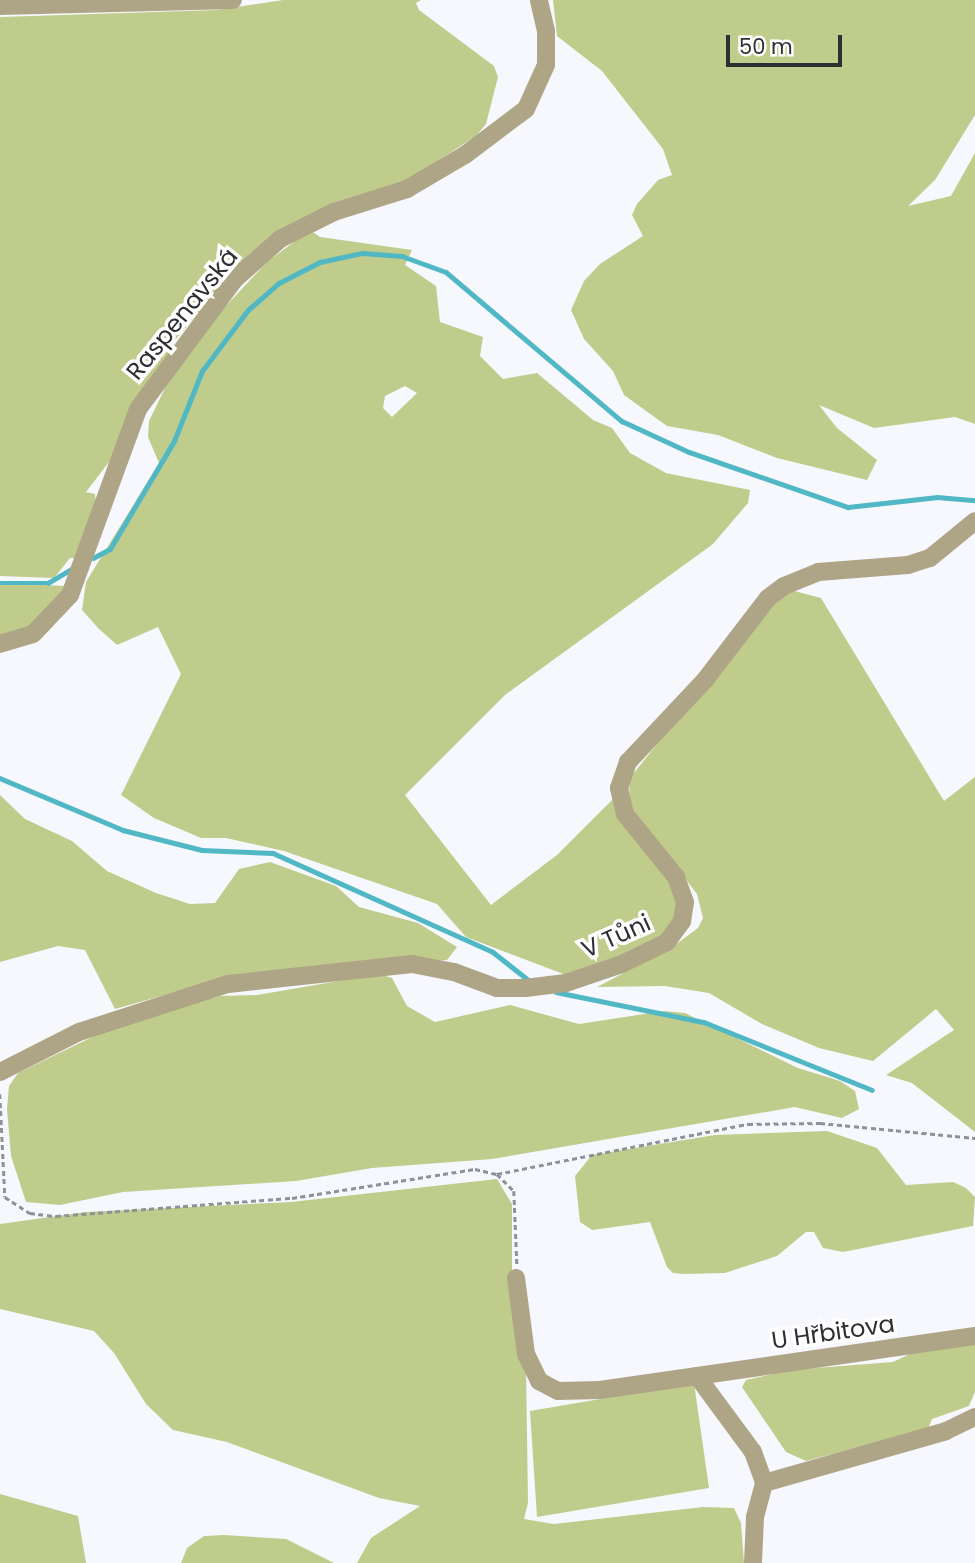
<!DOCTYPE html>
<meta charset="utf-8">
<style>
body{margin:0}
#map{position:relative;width:975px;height:1563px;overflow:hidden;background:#f7f7fe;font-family:Poppins,sans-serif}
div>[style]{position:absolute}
.green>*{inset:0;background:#c0cc8b}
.stream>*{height:4.5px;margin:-2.25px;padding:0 2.25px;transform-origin:2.25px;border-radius:2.25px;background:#50b8c4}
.path>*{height:2.5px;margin-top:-1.25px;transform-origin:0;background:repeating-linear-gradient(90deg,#909196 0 5px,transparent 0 8.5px)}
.minor>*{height:18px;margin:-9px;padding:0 9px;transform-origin:9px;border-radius:9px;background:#aea586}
span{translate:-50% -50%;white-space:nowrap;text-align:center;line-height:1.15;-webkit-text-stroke:7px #fff;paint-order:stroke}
.street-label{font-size:24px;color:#2e2f33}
.scale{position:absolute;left:726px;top:35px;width:116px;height:32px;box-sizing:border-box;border:4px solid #2e2f33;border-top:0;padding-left:9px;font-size:21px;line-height:24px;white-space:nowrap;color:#2e2f33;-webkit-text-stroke:5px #fff;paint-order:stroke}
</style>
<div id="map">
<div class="green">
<i style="clip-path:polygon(283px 0,421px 0,416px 3px,419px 10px,494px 66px,498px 77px,486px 124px,476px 136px,419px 173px,246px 260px,175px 340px,135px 428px,86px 492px,95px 494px,96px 505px,79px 558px,70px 558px,54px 578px,0 576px,0 17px,217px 10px)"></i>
<i style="clip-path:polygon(553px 0,975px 0,975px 115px,935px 180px,908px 206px,951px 196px,975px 153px,975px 424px,955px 417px,874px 428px,819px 405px,837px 428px,877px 460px,867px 480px,777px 458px,718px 435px,667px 426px,624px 395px,613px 371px,584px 339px,571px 310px,584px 281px,600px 264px,643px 236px,632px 215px,637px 204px,658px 180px,672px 175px,663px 149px,602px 71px,557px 36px)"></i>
<i style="clip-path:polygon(evenodd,310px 230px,320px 237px,412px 250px,405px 265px,436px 286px,440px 322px,483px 337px,480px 356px,503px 379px,537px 373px,593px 420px,612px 428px,630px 453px,666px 473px,750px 490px,748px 503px,713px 544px,505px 695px,405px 795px,491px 905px,557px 855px,613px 799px,675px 883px,680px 908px,662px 937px,625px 959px,566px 975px,466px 937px,437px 904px,284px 851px,226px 838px,201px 838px,154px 818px,121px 795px,181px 674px,158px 627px,117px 645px,98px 628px,82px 610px,86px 582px,159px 463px,148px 437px,149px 421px,182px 353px,267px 262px,310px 230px,405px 386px,417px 393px,392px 417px,383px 408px,385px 396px,405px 386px)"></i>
<i style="clip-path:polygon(20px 584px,67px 586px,41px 621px,0 639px,0 585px)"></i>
<i style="clip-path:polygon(787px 589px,821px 598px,944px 801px,975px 777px,975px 1132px,912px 1083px,886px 1075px,954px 1030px,936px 1009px,873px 1061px,819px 1048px,762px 1024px,709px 993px,665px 986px,597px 987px,671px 948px,698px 928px,703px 918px,697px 894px,630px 806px,629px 779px,769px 605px)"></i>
<i style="clip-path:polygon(0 795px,25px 819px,72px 841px,107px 871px,156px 893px,190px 904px,215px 903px,239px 869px,270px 862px,336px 886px,359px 907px,418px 923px,457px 947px,447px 960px,232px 976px,115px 1009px,85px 950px,58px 946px,0 962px)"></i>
<i style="clip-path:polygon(379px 974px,392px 978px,407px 1006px,435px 1022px,510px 1005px,579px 1024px,664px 1011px,685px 1013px,798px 1068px,840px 1081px,855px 1091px,859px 1109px,842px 1118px,795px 1107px,492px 1159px,372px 1168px,296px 1181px,123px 1192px,60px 1205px,26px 1202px,11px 1156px,7px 1109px,9px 1086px,18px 1073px,117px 1025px,220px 996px,257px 995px)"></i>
<i style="clip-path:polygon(827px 1131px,877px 1148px,906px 1185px,953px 1182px,966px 1188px,975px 1197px,973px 1226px,843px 1252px,823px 1248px,814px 1232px,806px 1232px,777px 1256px,725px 1273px,684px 1274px,673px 1273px,667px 1267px,650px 1222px,592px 1230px,580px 1222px,575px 1176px,592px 1155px,715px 1135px)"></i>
<i style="clip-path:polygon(497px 1179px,512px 1204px,512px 1284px,526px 1367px,528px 1503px,524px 1519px,554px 1524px,703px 1507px,734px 1508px,741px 1523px,744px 1563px,357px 1563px,371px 1538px,420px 1506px,379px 1498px,227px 1442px,173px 1430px,146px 1404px,114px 1353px,94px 1331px,0 1309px,0 1224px,86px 1212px,291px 1202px)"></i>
<i style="clip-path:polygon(975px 1342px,975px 1392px,969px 1406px,932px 1419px,928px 1429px,806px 1461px,786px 1452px,742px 1387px,746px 1380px,791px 1370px,893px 1362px,912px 1353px)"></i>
<i style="clip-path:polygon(694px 1383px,709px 1488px,537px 1517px,530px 1411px)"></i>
<i style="clip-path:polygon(0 1494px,78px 1516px,86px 1563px,0 1563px)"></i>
<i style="clip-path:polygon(224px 1535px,286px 1539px,334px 1563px,181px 1563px,187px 1548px,204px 1536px)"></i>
</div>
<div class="stream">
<i style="left:93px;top:558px;width:19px;rotate:-28deg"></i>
<i style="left:110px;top:549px;width:126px;rotate:-59.3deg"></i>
<i style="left:174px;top:441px;width:75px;rotate:-68.2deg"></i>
<i style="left:202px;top:371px;width:76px;rotate:-53deg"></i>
<i style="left:248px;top:310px;width:41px;rotate:-41.1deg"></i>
<i style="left:279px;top:283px;width:46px;rotate:-27.1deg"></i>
<i style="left:320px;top:262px;width:43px;rotate:-12.1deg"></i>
<i style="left:362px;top:253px;width:40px;rotate:4.3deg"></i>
<i style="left:402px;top:256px;width:47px;rotate:20deg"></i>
<i style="left:446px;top:272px;width:231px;rotate:40.3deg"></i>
<i style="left:622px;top:421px;width:74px;rotate:24.8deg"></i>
<i style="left:689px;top:452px;width:168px;rotate:19.1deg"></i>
<i style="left:848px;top:507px;width:90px;rotate:-6.4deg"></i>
<i style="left:937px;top:497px;width:38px;rotate:5deg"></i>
<i style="left:0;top:583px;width:48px"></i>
<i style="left:48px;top:583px;width:29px;rotate:-31deg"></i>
<i style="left:0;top:778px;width:134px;rotate:22.9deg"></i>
<i style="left:123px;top:830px;width:81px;rotate:14.2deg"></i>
<i style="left:202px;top:850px;width:71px;rotate:2.4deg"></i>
<i style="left:273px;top:853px;width:241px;rotate:24.2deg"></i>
<i style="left:493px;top:952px;width:48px;rotate:38.3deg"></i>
<i style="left:556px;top:992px;width:151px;rotate:11.5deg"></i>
<i style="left:704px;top:1022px;width:181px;rotate:22deg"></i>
</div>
<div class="path">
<i style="left:0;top:1094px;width:103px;rotate:87.2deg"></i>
<i style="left:5px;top:1197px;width:30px;rotate:33deg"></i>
<i style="left:30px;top:1213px;width:26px;rotate:7deg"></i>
<i style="left:56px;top:1216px;width:237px;rotate:-4.4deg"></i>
<i style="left:292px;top:1198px;width:185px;rotate:-9deg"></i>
<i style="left:475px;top:1169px;width:23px;rotate:13deg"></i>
<i style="left:497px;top:1174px;width:24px;rotate:45deg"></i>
<i style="left:514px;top:1191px;width:73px;rotate:87.6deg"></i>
<i style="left:497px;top:1174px;width:256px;rotate:-11.3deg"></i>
<i style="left:748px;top:1124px;width:72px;rotate:-0.8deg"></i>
<i style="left:820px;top:1123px;width:156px;rotate:5.5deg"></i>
</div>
<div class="minor">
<i style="left:0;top:6px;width:233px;rotate:-1.5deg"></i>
<i style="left:0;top:644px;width:34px;rotate:-17deg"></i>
<i style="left:33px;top:634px;width:54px;rotate:-46.5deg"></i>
<i style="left:70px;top:595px;width:198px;rotate:-69.9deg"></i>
<i style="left:138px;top:409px;width:162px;rotate:-53.3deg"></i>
<i style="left:235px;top:279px;width:60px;rotate:-41.6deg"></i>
<i style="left:280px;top:239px;width:60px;rotate:-26.6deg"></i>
<i style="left:334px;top:212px;width:77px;rotate:-17.5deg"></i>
<i style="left:407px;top:189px;width:67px;rotate:-30.4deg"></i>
<i style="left:465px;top:155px;width:76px;rotate:-37deg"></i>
<i style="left:526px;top:109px;width:48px;rotate:-65.6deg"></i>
<i style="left:546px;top:65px;width:34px;rotate:-90deg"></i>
<i style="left:546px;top:31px;width:32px;rotate:-103deg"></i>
<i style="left:0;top:1072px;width:89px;rotate:-26.9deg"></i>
<i style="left:79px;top:1032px;width:157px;rotate:-17.9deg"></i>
<i style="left:228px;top:984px;width:185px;rotate:-6.2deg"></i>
<i style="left:412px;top:964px;width:43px;rotate:10.8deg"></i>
<i style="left:454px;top:972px;width:46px;rotate:20.4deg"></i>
<i style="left:497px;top:988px;width:28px"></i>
<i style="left:525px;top:988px;width:41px;rotate:-7deg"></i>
<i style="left:566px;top:983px;width:59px;rotate:-18.7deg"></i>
<i style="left:622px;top:964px;width:50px;rotate:-26.1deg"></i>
<i style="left:667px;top:942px;width:26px;rotate:-54deg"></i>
<i style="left:682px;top:921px;width:19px;rotate:-81deg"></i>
<i style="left:685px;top:902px;width:27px;rotate:-110deg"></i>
<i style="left:676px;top:877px;width:81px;rotate:-129deg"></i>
<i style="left:625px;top:814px;width:27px;rotate:-103deg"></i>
<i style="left:619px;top:788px;width:28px;rotate:-71deg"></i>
<i style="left:628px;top:762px;width:112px;rotate:-46.8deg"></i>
<i style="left:705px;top:680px;width:103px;rotate:-52.5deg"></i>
<i style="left:768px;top:598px;width:20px;rotate:-37deg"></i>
<i style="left:784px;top:586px;width:37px;rotate:-22deg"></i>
<i style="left:818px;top:572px;width:90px;rotate:-4.4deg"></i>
<i style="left:908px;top:565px;width:23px;rotate:-18deg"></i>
<i style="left:930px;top:558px;width:58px;rotate:-39.4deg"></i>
<i style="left:516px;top:1278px;width:77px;rotate:82.5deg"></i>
<i style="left:526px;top:1354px;width:30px;rotate:64deg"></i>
<i style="left:539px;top:1381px;width:21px;rotate:28deg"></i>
<i style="left:558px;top:1391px;width:42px;rotate:-1.4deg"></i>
<i style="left:600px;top:1390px;width:379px;rotate:-8.2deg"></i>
<i style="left:697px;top:1376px;width:94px;rotate:53.6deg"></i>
<i style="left:753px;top:1452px;width:33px;rotate:70deg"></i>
<i style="left:753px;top:1563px;width:46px;rotate:-87.5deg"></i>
<i style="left:755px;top:1517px;width:35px;rotate:-75deg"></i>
<i style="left:764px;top:1483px;width:189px;rotate:-15.9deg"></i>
<i style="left:946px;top:1431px;width:32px;rotate:-26deg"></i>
</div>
<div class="street-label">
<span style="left:182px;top:314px;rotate:-51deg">Raspenavská</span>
<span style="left:616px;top:936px;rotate:-24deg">V Tůni</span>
<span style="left:833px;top:1332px;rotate:-8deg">U Hřbitova</span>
</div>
<div class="scale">50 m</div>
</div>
